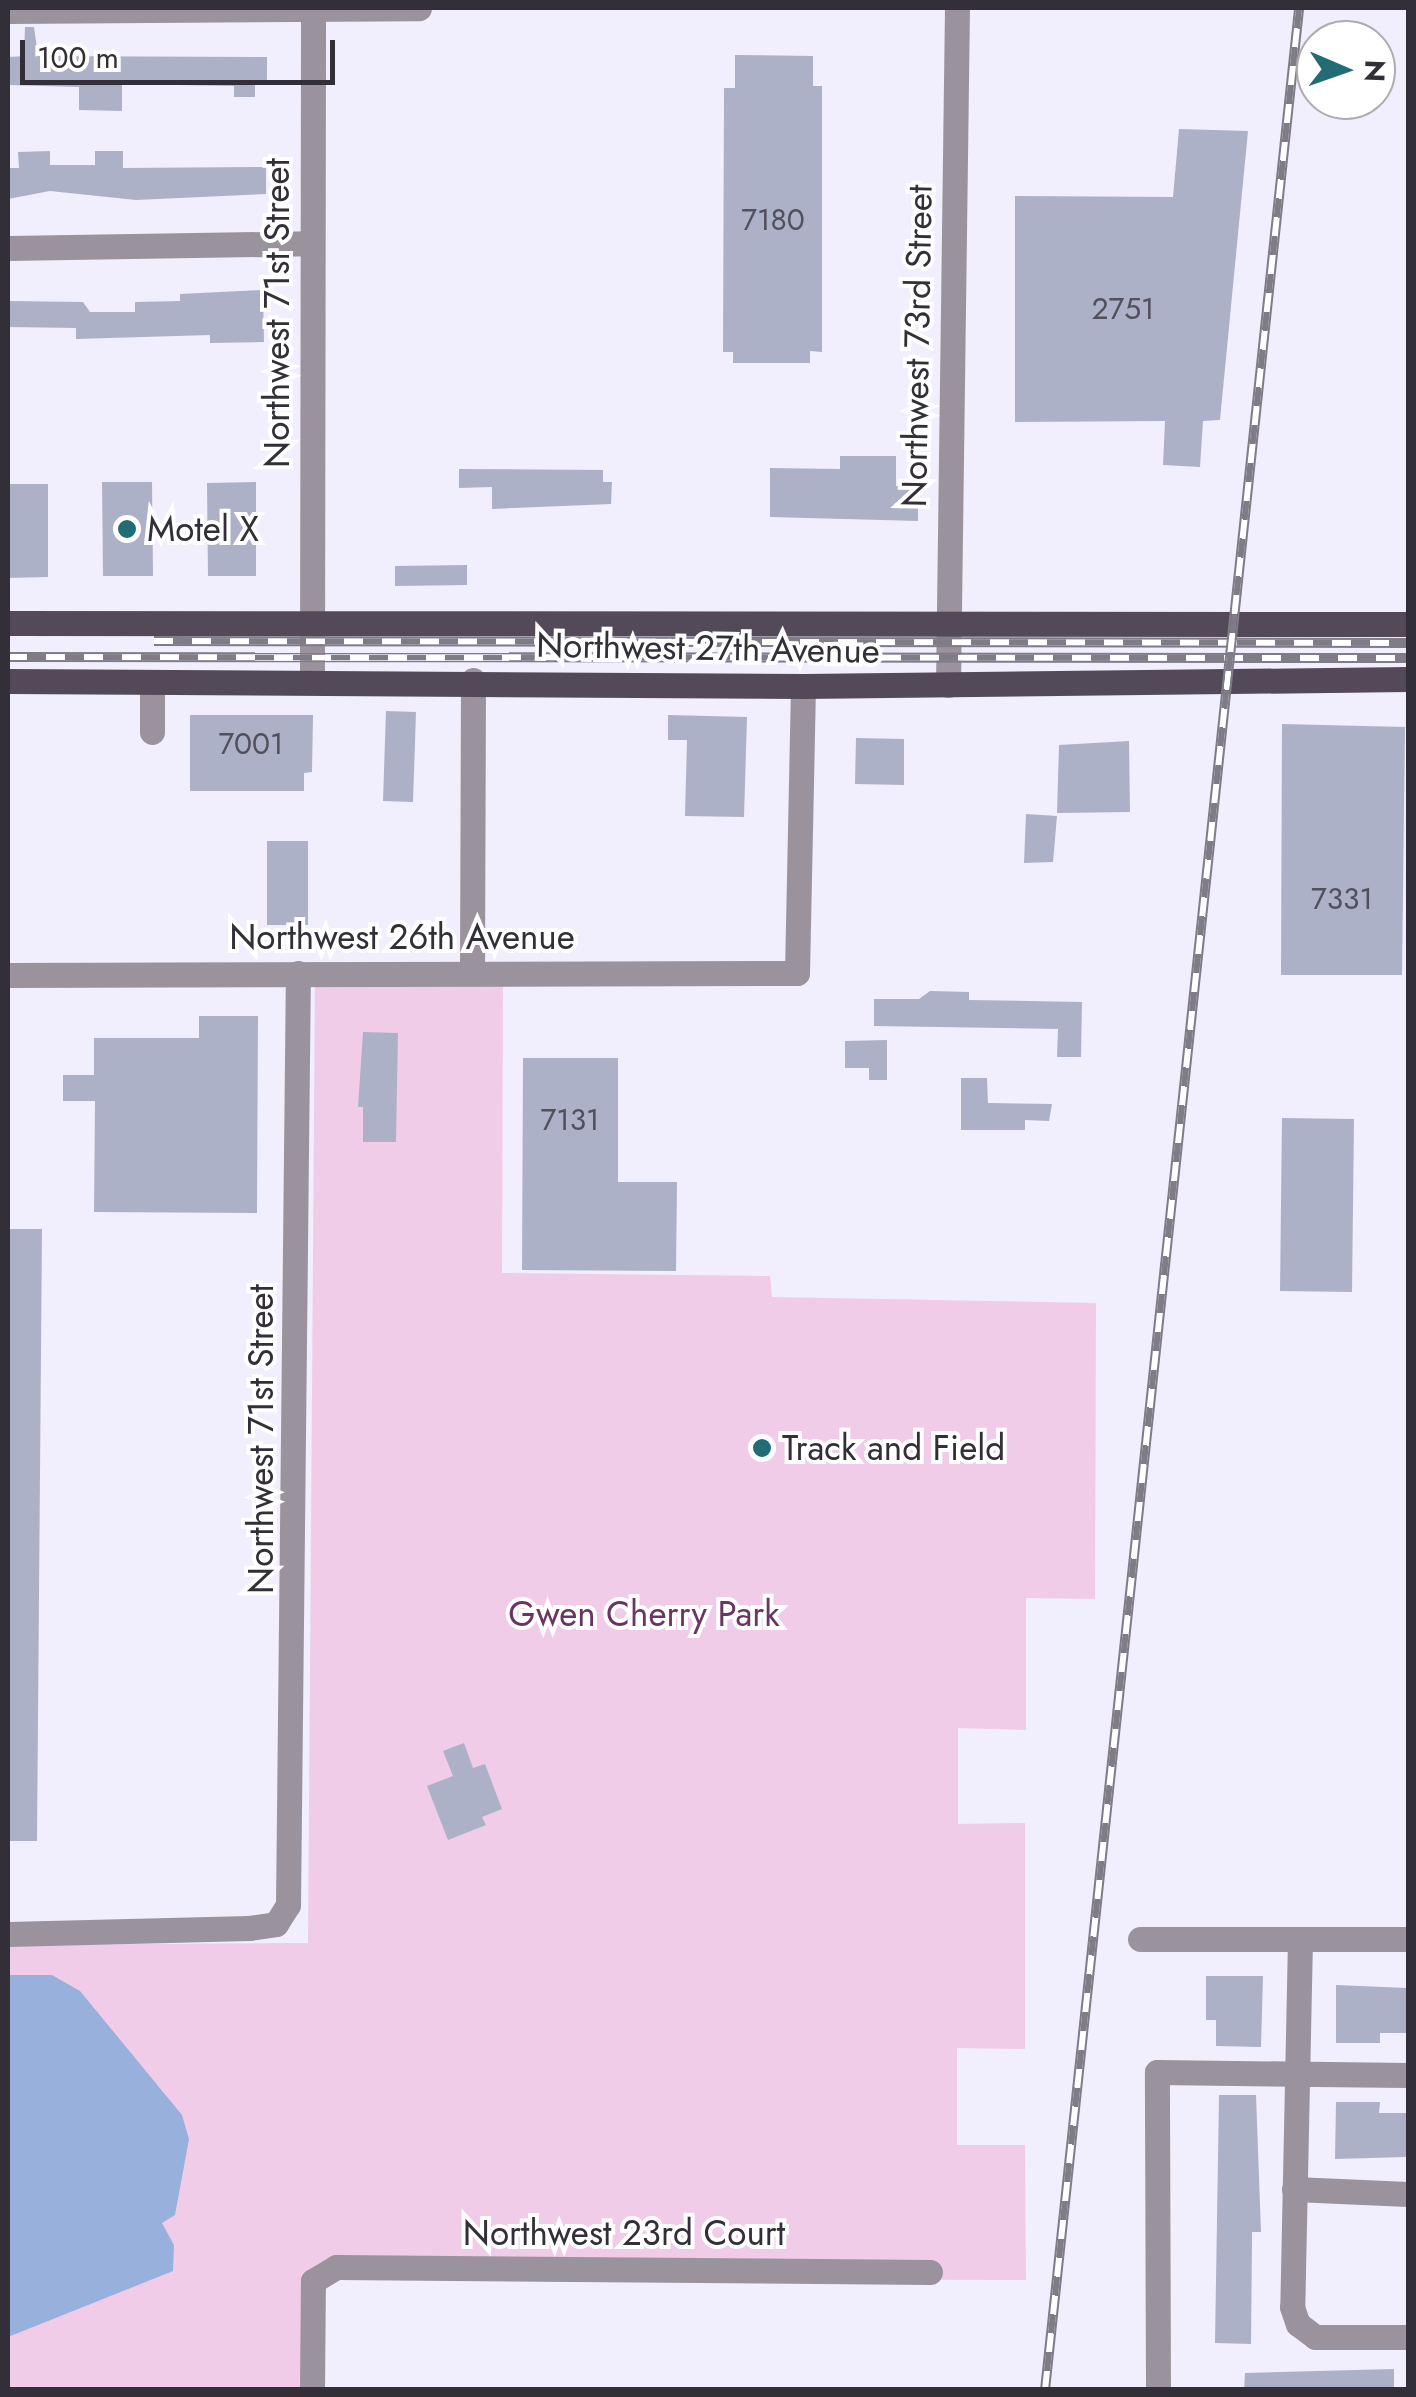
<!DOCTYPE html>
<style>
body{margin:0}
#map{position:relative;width:1416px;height:2397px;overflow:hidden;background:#f1eefd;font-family:Jost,sans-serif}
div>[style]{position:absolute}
.green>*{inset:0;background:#f0cce9}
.water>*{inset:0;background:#97b1dc}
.building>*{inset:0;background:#adb1c8}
.minor>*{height:25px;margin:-12.5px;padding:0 12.5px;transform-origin:12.5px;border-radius:12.5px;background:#9a939d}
.major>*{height:25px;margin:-12.5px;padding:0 12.5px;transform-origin:12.5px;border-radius:12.5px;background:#544959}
.rail>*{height:10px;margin-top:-5px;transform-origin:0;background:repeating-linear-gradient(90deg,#fff 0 19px,#7f7c88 0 38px);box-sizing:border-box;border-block:2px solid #7f7c88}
.dots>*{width:28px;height:28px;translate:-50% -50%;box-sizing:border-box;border:5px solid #fff;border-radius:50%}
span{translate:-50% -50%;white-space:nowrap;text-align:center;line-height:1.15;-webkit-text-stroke:8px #fff;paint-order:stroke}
.number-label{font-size:30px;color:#51505d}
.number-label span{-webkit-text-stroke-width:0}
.street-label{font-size:35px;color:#322f39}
.poi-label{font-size:35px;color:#322f39}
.left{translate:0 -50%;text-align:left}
.park-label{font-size:35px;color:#6b3563}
.frame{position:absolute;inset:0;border:10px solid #322f39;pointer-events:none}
.north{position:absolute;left:1296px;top:20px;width:100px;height:100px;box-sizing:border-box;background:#fff;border:2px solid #adacb0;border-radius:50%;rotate:92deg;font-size:28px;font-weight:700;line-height:40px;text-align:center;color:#322f39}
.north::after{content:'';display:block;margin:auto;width:35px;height:45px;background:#226c75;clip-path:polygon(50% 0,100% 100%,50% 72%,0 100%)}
.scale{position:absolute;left:20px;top:40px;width:315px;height:45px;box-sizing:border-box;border:5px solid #322f39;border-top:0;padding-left:12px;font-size:30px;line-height:35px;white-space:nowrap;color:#322f39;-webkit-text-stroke:8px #fff;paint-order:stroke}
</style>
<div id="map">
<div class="green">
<i style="clip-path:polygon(315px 980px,503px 980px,502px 1273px,770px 1276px,772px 1297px,1096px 1303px,1095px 1599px,1026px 1598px,1026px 1730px,958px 1728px,958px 1824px,1025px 1823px,1025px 2049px,957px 2048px,957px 2145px,1025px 2145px,1026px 2280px,309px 2278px,308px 2389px,8px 2389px,8px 1945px,308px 1943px)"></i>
</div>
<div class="water">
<i style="clip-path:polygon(8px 1975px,52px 1975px,80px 1991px,182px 2115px,189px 2139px,175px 2215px,162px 2223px,174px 2245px,173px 2271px,8px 2337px)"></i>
</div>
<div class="building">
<i style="clip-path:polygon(25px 27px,34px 27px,38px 56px,267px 57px,267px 85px,255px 85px,255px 97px,234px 97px,234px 86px,122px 84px,122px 111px,79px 110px,79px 87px,8px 85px,8px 57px,24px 56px)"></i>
<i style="clip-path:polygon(735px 55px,813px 56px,813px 86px,822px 86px,822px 352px,810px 351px,810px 363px,733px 363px,733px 352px,723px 352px,724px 88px,735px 88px)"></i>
<i style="clip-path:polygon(1179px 129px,1248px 131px,1220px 420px,1203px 421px,1200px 467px,1163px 465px,1165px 421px,1015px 422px,1015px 196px,1173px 197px)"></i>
<i style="clip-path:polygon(50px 151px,50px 165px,95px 165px,95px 151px,123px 151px,123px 168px,266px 167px,266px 194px,136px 200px,50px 191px,8px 199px,8px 168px,19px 168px,18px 152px)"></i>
<i style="clip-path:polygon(263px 290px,264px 342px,210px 343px,210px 335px,76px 339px,76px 328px,8px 327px,8px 301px,83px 302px,90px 312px,135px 312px,135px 302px,180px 301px,180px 294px)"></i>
<i style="clip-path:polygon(840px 456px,896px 456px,896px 486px,918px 487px,918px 521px,770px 517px,770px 468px,840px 469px)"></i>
<i style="clip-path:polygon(459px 469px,603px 470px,603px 482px,612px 482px,611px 504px,492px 509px,492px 487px,459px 488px)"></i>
<i style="clip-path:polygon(102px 482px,152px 482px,153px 576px,103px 576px)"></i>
<i style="clip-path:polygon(256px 482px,256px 576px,208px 576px,207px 483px)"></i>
<i style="clip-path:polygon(8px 484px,48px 484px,48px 577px,8px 578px)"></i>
<i style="clip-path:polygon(467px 565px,467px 585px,395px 586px,395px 566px)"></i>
<i style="clip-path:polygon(386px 711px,416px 712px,413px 802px,383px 801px)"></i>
<i style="clip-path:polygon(190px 715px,313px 715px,312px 772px,304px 773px,304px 791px,190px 791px)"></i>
<i style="clip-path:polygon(668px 715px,747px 717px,744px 817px,685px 816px,687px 740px,668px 740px)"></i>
<i style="clip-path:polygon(1282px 724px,1405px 727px,1402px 975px,1281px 975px)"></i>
<i style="clip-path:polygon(856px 738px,904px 739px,904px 785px,855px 784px)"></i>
<i style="clip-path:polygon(1129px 741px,1130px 812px,1057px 813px,1059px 745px)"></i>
<i style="clip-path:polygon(1026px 814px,1057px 816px,1053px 862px,1024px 863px)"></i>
<i style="clip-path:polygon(267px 841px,308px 841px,308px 925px,267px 925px)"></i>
<i style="clip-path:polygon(930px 991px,969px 992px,969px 1000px,1082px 1002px,1081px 1057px,1057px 1057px,1058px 1029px,874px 1026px,874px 999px,919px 999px)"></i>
<i style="clip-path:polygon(199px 1016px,258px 1016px,257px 1213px,94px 1212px,95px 1101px,63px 1101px,63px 1075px,94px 1075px,94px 1038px,199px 1038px)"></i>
<i style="clip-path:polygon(363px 1032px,398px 1033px,396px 1142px,363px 1142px,363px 1107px,358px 1107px)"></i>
<i style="clip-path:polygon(887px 1040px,887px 1080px,869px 1080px,869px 1068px,845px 1068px,845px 1041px)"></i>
<i style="clip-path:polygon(523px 1058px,618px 1058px,618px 1182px,677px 1182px,676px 1271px,522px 1270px)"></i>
<i style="clip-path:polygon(961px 1078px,987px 1078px,988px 1103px,1052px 1104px,1049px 1121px,1025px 1120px,1025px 1130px,961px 1130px)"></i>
<i style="clip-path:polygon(1282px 1118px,1354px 1119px,1352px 1292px,1280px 1291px)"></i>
<i style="clip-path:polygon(8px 1229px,42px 1229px,37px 1841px,8px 1841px)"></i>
<i style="clip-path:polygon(464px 1743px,473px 1768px,485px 1764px,502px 1809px,482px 1817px,486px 1825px,448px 1840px,427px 1786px,453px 1776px,443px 1751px)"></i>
<i style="clip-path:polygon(1206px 1976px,1263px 1976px,1261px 2047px,1216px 2046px,1216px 2020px,1206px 2020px)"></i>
<i style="clip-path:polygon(1336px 1985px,1407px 1988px,1407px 2033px,1380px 2033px,1380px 2043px,1336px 2043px)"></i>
<i style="clip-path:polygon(1219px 2095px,1256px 2095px,1261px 2232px,1252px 2232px,1252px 2239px,1251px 2344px,1215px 2343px)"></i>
<i style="clip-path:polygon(1336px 2102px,1380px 2102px,1379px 2113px,1406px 2113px,1406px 2157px,1335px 2159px)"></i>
<i style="clip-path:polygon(1394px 2369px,1394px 2390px,1244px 2390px,1245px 2373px)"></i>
</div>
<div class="minor">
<i style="left:8px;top:11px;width:411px;rotate:-0.4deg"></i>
<i style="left:8px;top:248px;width:303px;rotate:-0.9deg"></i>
<i style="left:312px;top:679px;width:671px;rotate:-89.91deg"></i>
<i style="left:948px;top:685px;width:677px;rotate:-89.24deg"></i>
<i style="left:152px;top:732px;width:50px;rotate:-90deg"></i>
<i style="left:472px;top:970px;width:290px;rotate:-89.8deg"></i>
<i style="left:8px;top:975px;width:789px;rotate:-0.15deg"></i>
<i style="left:797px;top:973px;width:287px;rotate:-88.8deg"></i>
<i style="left:8px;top:1934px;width:241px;rotate:-1.4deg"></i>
<i style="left:249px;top:1928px;width:27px;rotate:-8deg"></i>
<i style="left:276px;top:1924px;width:22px;rotate:-58deg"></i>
<i style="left:288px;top:1905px;width:932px;rotate:-89.39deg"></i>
<i style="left:1140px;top:1939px;width:268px"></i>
<i style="left:1300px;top:1939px;width:368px;rotate:91.2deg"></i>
<i style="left:1292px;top:2307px;width:18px;rotate:71deg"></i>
<i style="left:1298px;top:2324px;width:21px;rotate:37deg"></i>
<i style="left:1315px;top:2337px;width:93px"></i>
<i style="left:1294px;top:2189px;width:114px;rotate:2.5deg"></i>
<i style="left:312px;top:2390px;width:109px;rotate:-89.5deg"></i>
<i style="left:313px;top:2281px;width:27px;rotate:-31deg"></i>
<i style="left:336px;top:2267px;width:594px;rotate:0.48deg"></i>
<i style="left:1158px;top:2390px;width:318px;rotate:-90.2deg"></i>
<i style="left:1157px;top:2072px;width:251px;rotate:0.7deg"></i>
</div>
<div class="major">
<i style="left:8px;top:623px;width:1400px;rotate:0.04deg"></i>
<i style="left:8px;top:681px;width:795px;rotate:0.36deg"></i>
<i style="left:803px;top:686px;width:605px;rotate:-0.66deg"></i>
</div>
<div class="rail">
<i style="left:154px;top:641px;width:1254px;rotate:0.09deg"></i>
<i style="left:8px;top:657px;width:1400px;rotate:0.04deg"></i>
<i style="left:1045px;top:2390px;width:2396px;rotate:-83.91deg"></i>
</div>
<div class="dots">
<i style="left:127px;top:529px;background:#226c75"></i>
<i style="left:762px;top:1448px;background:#226c75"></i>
</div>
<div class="number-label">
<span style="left:773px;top:220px">7180</span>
<span style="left:1123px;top:309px">2751</span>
<span style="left:251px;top:744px">7001</span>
<span style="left:1342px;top:899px">7331</span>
<span style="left:570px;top:1120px">7131</span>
</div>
<div class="street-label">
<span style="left:277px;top:313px;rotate:-90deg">Northwest 71st Street</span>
<span style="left:917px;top:346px;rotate:-89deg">Northwest 73rd Street</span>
<span style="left:708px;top:648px;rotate:1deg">Northwest 27th Avenue</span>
<span style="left:402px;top:937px">Northwest 26th Avenue</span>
<span style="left:261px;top:1439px;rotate:-90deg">Northwest 71st Street</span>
<span style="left:624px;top:2233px">Northwest 23rd Court</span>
</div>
<div class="poi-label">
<span class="left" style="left:147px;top:529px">Motel X</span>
<span class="left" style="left:782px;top:1448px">Track and Field</span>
</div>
<div class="park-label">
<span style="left:644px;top:1614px">Gwen Cherry Park</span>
</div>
<div class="frame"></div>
<div class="north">N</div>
<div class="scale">100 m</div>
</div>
